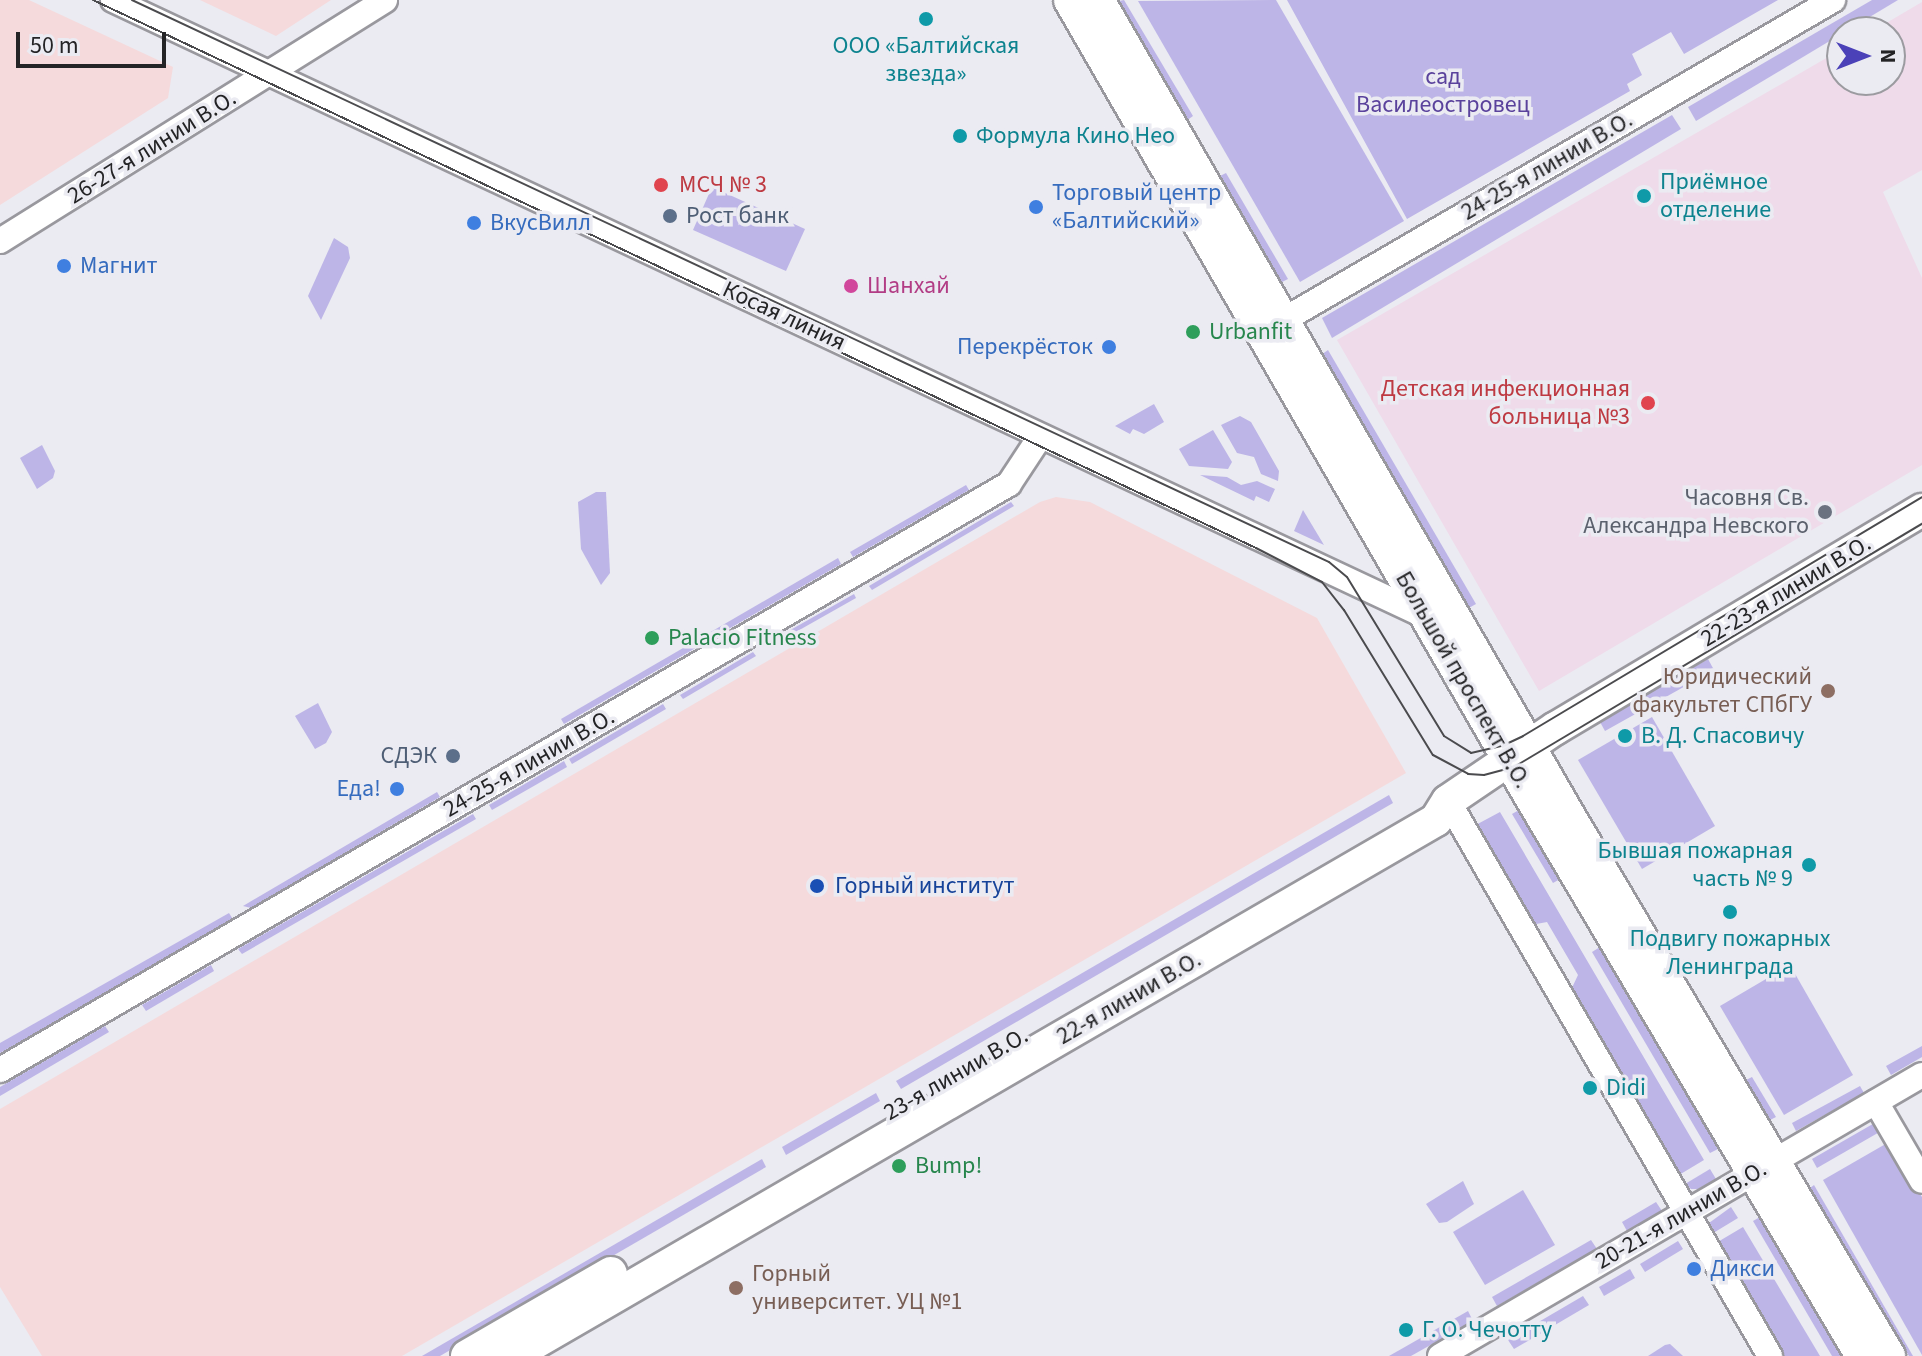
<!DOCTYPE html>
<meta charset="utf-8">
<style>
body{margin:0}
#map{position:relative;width:1922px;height:1356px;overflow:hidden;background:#ebebf2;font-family:"Source Sans 3",sans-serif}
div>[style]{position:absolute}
.industrial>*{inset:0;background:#f5dadc}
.medical>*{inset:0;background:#efdbea}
.green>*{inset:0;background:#bdb5e7}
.roads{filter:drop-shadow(2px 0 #99989e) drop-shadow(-2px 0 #99989e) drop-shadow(0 2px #99989e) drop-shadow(0 -2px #99989e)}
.street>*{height:24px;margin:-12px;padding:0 12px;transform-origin:12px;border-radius:12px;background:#fff}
.secondary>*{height:32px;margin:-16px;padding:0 16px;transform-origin:16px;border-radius:16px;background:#fff}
.tram>*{height:2px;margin:-1px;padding:0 1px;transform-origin:1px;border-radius:1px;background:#4b4b4e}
.dots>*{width:22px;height:22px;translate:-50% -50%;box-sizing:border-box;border:4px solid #ebebf2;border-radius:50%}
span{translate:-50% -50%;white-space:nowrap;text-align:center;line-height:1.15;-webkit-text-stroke:7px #ebebf2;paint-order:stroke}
.culture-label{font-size:24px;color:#0d838f}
.left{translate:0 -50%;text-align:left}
.right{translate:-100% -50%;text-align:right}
.park-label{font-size:24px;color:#5a429c}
.street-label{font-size:24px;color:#242426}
.health-label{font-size:24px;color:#be3a42}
.shop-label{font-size:24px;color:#366cbe}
.service-label{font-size:24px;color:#4e5e75}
.hotel-label{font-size:24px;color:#b23c85}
.leisure-label{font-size:24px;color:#27864d}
.worship-label{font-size:24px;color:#5b616d}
.education-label{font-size:24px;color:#785e54}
.transit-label{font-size:24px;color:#164399}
.north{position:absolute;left:1826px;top:16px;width:80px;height:80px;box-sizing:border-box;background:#ebebf2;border:2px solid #9b9ba0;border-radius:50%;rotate:90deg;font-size:22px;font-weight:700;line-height:32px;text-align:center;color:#242426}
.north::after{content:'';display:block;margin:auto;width:28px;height:36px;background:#4b41b8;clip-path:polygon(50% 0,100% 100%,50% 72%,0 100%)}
.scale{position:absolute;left:16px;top:32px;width:150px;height:36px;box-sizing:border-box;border:4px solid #242426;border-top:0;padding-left:10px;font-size:24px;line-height:28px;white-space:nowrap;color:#242426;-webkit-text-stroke:6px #ebebf2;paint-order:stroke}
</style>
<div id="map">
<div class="industrial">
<i style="clip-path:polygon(0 0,29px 0,173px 67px,168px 98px,0 205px)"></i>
<i style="clip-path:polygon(200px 0,331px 0,276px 36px)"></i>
<i style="clip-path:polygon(1056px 497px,1090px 502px,1317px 618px,1406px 773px,402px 1356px,42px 1356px,0 1287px,0 1109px,1040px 502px)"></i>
</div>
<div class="medical">
<i style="clip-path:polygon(1922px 2px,1922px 170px,1883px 192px,1922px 278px,1922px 465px,1539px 691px,1337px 340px,1842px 49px,1842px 80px,1890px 80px,1890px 32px,1871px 32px)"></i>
</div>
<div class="green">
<i style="clip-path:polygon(1124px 0,1193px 116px,1186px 121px,1115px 2px)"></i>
<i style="clip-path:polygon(1276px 0,1404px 221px,1300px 282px,1138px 1px)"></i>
<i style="clip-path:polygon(1287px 0,1778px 0,1684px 54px,1671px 32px,1632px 54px,1642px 75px,1627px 84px,1630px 91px,1407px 219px)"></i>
<i style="clip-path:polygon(1872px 0,1898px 0,1696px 121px,1688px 107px)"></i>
<i style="clip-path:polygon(1672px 115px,1681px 129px,1332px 338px,1322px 318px)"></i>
<i style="clip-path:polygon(1226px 173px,1288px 279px,1280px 283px,1218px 177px)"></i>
<i style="clip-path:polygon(712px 187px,805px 229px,786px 271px,693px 230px)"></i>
<i style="clip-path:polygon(334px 238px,348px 247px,350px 258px,321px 320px,308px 296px)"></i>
<i style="clip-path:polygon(1328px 350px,1476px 604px,1467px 609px,1321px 355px)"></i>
<i style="clip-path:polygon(1154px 404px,1164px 422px,1144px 434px,1133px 429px,1130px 434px,1115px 426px)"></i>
<i style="clip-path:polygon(1240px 416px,1251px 422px,1279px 471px,1278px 481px,1261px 474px,1254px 457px,1237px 453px,1221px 425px)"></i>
<i style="clip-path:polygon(1213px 430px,1232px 462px,1228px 469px,1189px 466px,1179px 449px)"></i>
<i style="clip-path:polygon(42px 445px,55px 471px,53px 478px,37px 489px,20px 458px)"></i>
<i style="clip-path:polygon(1200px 475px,1227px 477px,1241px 485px,1257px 481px,1275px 489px,1269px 502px,1256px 496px,1254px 501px)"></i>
<i style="clip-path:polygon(966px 485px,969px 490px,853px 557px,850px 552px)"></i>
<i style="clip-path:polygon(596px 492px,606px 492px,610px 573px,601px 585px,581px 549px,578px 502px)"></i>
<i style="clip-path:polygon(1011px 502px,1014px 506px,872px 590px,869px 586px)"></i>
<i style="clip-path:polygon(1303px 510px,1324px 545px,1294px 531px)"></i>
<i style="clip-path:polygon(838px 558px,841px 564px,564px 724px,561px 719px)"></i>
<i style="clip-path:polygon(854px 594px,856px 598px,780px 641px,778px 637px)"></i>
<i style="clip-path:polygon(753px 652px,756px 656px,683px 699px,680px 695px)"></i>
<i style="clip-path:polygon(1708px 659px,1714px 670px,1605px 731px,1600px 722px)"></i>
<i style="clip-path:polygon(318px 703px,332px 732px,326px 743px,315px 749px,295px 716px)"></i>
<i style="clip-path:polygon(663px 704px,666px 709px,572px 764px,569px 759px)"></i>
<i style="clip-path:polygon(1652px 717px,1715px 826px,1642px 869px,1578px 760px)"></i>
<i style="clip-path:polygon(564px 761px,567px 767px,492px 810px,489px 805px)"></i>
<i style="clip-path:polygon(437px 792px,440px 797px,251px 908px,243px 906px)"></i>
<i style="clip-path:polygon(1389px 795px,1393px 803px,901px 1089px,896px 1081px)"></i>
<i style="clip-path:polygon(1519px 810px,1560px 879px,1553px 883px,1512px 814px)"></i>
<i style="clip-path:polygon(1500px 812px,1704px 1160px,1679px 1175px,1570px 992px,1578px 975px,1547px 922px,1531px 925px,1472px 827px)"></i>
<i style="clip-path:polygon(473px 814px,476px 819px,242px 954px,238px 949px)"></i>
<i style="clip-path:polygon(229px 913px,234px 921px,0 1053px,0 1043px)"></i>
<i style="clip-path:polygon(1600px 947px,1718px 1149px,1710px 1153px,1592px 952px)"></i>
<i style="clip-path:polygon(211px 965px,214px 971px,146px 1011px,142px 1005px)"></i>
<i style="clip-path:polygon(1790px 965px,1853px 1075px,1784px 1115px,1720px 1006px)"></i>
<i style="clip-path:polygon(105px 1026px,109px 1032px,0 1096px,0 1087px)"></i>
<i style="clip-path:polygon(1922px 1046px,1922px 1057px,1891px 1075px,1886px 1066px)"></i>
<i style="clip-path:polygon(1752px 1077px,1776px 1117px,1770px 1120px,1746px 1080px)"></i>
<i style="clip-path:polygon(1860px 1086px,1864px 1093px,1796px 1131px,1792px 1123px)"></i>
<i style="clip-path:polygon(876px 1093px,880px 1101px,786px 1155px,782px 1147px)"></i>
<i style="clip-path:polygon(1878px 1121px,1883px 1130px,1817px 1168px,1812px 1159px)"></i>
<i style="clip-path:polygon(1889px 1142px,1922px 1197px,1922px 1355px,1823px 1180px)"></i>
<i style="clip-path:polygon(762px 1159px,766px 1167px,440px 1356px,422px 1356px)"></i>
<i style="clip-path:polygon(1710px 1169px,1716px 1179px,1698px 1189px,1691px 1189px,1685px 1184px)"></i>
<i style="clip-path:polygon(1463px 1181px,1474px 1204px,1447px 1222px,1439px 1223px,1426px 1204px)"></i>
<i style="clip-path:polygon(1814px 1185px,1913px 1356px,1909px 1356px,1810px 1188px)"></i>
<i style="clip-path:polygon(1523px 1190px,1555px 1245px,1485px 1285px,1453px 1232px)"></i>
<i style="clip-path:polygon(1656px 1202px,1662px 1211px,1627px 1231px,1622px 1222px)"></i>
<i style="clip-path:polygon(1731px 1207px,1738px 1218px,1710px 1235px,1709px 1223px)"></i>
<i style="clip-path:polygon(1760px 1217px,1842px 1356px,1832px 1356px,1753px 1221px)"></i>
<i style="clip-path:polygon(1743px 1227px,1820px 1356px,1780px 1356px,1716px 1243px)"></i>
<i style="clip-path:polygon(1591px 1240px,1597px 1249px,1497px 1306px,1492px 1297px)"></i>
<i style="clip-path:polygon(1678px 1241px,1683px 1249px,1645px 1272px,1640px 1264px)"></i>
<i style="clip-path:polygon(1630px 1269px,1635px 1278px,1604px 1296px,1599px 1287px)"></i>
<i style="clip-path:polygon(1583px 1296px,1589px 1305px,1514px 1349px,1508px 1340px)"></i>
<i style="clip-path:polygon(1468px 1311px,1473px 1321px,1411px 1356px,1389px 1356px)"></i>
<i style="clip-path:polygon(1670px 1344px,1683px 1356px,1648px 1356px,1665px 1345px)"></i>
</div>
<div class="roads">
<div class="street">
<i style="left:113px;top:0;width:1454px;rotate:25.15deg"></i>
<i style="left:0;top:241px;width:454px;rotate:-32deg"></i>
<i style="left:1268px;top:329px;width:654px;rotate:-30.21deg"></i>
<i style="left:1448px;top:801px;width:642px;rotate:59.88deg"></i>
<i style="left:0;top:1070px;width:1167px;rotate:-30.15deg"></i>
<i style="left:1009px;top:484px;width:56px;rotate:-56.6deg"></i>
<i style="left:1876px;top:1102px;width:91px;rotate:59.8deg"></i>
<i style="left:1440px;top:1356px;width:558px;rotate:-30.24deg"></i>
</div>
<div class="secondary">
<i style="left:1070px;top:0;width:917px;rotate:59.97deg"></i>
<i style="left:1529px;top:794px;width:653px;rotate:59.35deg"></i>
<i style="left:1098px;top:0;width:936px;rotate:60.01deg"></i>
<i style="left:1566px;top:811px;width:634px;rotate:59.35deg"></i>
<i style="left:467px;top:1356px;width:166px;rotate:-30deg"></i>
<i style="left:512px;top:1356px;width:1068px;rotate:-30.12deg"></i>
<i style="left:1436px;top:820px;width:22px;rotate:-58deg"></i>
<i style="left:1448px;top:801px;width:130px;rotate:-34.1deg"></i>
<i style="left:1556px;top:728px;width:426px;rotate:-30.8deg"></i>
</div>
</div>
<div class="tram">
<i style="left:93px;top:0;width:1286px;rotate:25.23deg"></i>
<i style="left:1256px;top:548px;width:74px;rotate:27.3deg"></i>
<i style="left:1322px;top:582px;width:36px;rotate:52deg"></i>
<i style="left:1344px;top:610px;width:170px;rotate:58.5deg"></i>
<i style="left:1433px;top:755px;width:40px;rotate:28deg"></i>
<i style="left:1468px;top:774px;width:16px;rotate:4deg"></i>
<i style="left:1484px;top:775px;width:31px;rotate:-15deg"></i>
<i style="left:1514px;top:767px;width:475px;rotate:-30.8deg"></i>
<i style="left:132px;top:0;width:1322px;rotate:25.15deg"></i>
<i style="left:1329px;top:562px;width:23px;rotate:40deg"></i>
<i style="left:1347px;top:577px;width:186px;rotate:58.6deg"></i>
<i style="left:1444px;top:736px;width:32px;rotate:32deg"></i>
<i style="left:1471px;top:753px;width:32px;rotate:-13deg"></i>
<i style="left:1502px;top:746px;width:23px;rotate:-25deg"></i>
<i style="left:1523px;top:736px;width:465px;rotate:-30.9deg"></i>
</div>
<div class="dots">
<i style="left:926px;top:19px;background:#0f9aa8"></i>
<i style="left:960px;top:136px;background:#0f9aa8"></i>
<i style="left:661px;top:185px;background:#e0444e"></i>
<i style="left:1644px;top:196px;background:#0f9aa8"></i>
<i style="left:1036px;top:207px;background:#3f7fe0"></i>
<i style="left:670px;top:216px;background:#5c6f8a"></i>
<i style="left:474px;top:223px;background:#3f7fe0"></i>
<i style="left:64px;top:266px;background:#3f7fe0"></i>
<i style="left:851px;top:286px;background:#d1479c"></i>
<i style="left:1193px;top:332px;background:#2e9e5b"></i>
<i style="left:1109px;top:347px;background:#3f7fe0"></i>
<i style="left:1648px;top:403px;background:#e0444e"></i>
<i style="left:1825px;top:512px;background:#6b7280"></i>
<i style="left:652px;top:638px;background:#2e9e5b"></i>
<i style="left:1828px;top:691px;background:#8d6e63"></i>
<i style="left:1625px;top:736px;background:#0f9aa8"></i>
<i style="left:453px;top:756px;background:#5c6f8a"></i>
<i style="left:397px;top:789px;background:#3f7fe0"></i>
<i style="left:1809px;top:865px;background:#0f9aa8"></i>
<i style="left:817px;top:886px;background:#1a4fb4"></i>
<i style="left:1730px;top:912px;background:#0f9aa8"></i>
<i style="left:1590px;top:1088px;background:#0f9aa8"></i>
<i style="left:899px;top:1166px;background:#2e9e5b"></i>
<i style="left:1694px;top:1269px;background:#3f7fe0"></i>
<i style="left:736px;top:1288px;background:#8d6e63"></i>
<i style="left:1406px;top:1330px;background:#0f9aa8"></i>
</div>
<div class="culture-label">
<span style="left:926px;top:60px">ООО «Балтийская<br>звезда»</span>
<span class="left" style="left:976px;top:136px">Формула Кино Нео</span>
<span class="left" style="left:1660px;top:196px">Приёмное<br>отделение</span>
<span class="left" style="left:1641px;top:736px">В. Д. Спасовичу</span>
<span class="right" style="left:1793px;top:865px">Бывшая пожарная<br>часть № 9</span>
<span style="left:1730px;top:953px">Подвигу пожарных<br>Ленинграда</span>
<span class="left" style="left:1606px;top:1088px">Didi</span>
<span class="left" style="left:1422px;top:1330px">Г. О. Чечотту</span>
</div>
<div class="park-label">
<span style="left:1443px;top:91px">сад<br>Василеостровец</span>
</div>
<div class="street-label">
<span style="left:152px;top:147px;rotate:-32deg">26-27-я линии В.О.</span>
<span style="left:1547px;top:166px;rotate:-30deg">24-25-я линии В.О.</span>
<span style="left:784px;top:316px;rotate:25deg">Косая линия</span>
<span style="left:1786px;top:591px;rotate:-31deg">22-23-я линии В.О.</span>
<span style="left:1463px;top:680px;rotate:60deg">Большой проспект В.О.</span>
<span style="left:529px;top:763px;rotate:-30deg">24-25-я линии В.О.</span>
<span style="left:1129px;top:998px;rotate:-30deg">22-я линии В.О.</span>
<span style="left:956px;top:1074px;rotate:-30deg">23-я линии В.О.</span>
<span style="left:1681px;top:1215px;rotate:-30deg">20-21-я линии В.О.</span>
</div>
<div class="health-label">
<span class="left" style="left:679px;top:185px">МСЧ № 3</span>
<span class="right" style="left:1630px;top:403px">Детская инфекционная<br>больница №3</span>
</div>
<div class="shop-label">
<span class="left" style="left:1052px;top:207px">Торговый центр<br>«Балтийский»</span>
<span class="left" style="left:490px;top:223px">ВкусВилл</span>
<span class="left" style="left:80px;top:266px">Магнит</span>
<span class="right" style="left:1093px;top:347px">Перекрёсток</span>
<span class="right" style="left:381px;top:789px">Еда!</span>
<span class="left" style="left:1710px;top:1269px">Дикси</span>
</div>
<div class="service-label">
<span class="left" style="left:686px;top:216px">Рост банк</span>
<span class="right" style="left:437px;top:756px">СДЭК</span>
</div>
<div class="hotel-label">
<span class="left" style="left:867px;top:286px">Шанхай</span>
</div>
<div class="leisure-label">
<span class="left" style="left:1209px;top:332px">Urbanfit</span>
<span class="left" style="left:668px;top:638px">Palacio Fitness</span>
<span class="left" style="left:915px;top:1166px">Bump!</span>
</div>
<div class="worship-label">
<span class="right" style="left:1809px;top:512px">Часовня Св.<br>Александра Невского</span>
</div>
<div class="education-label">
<span class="right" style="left:1812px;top:691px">Юридический<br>факультет СПбГУ</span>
<span class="left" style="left:752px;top:1288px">Горный<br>университет. УЦ №1</span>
</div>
<div class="transit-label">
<span class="left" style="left:835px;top:886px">Горный институт</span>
</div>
<div class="north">N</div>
<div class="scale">50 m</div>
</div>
